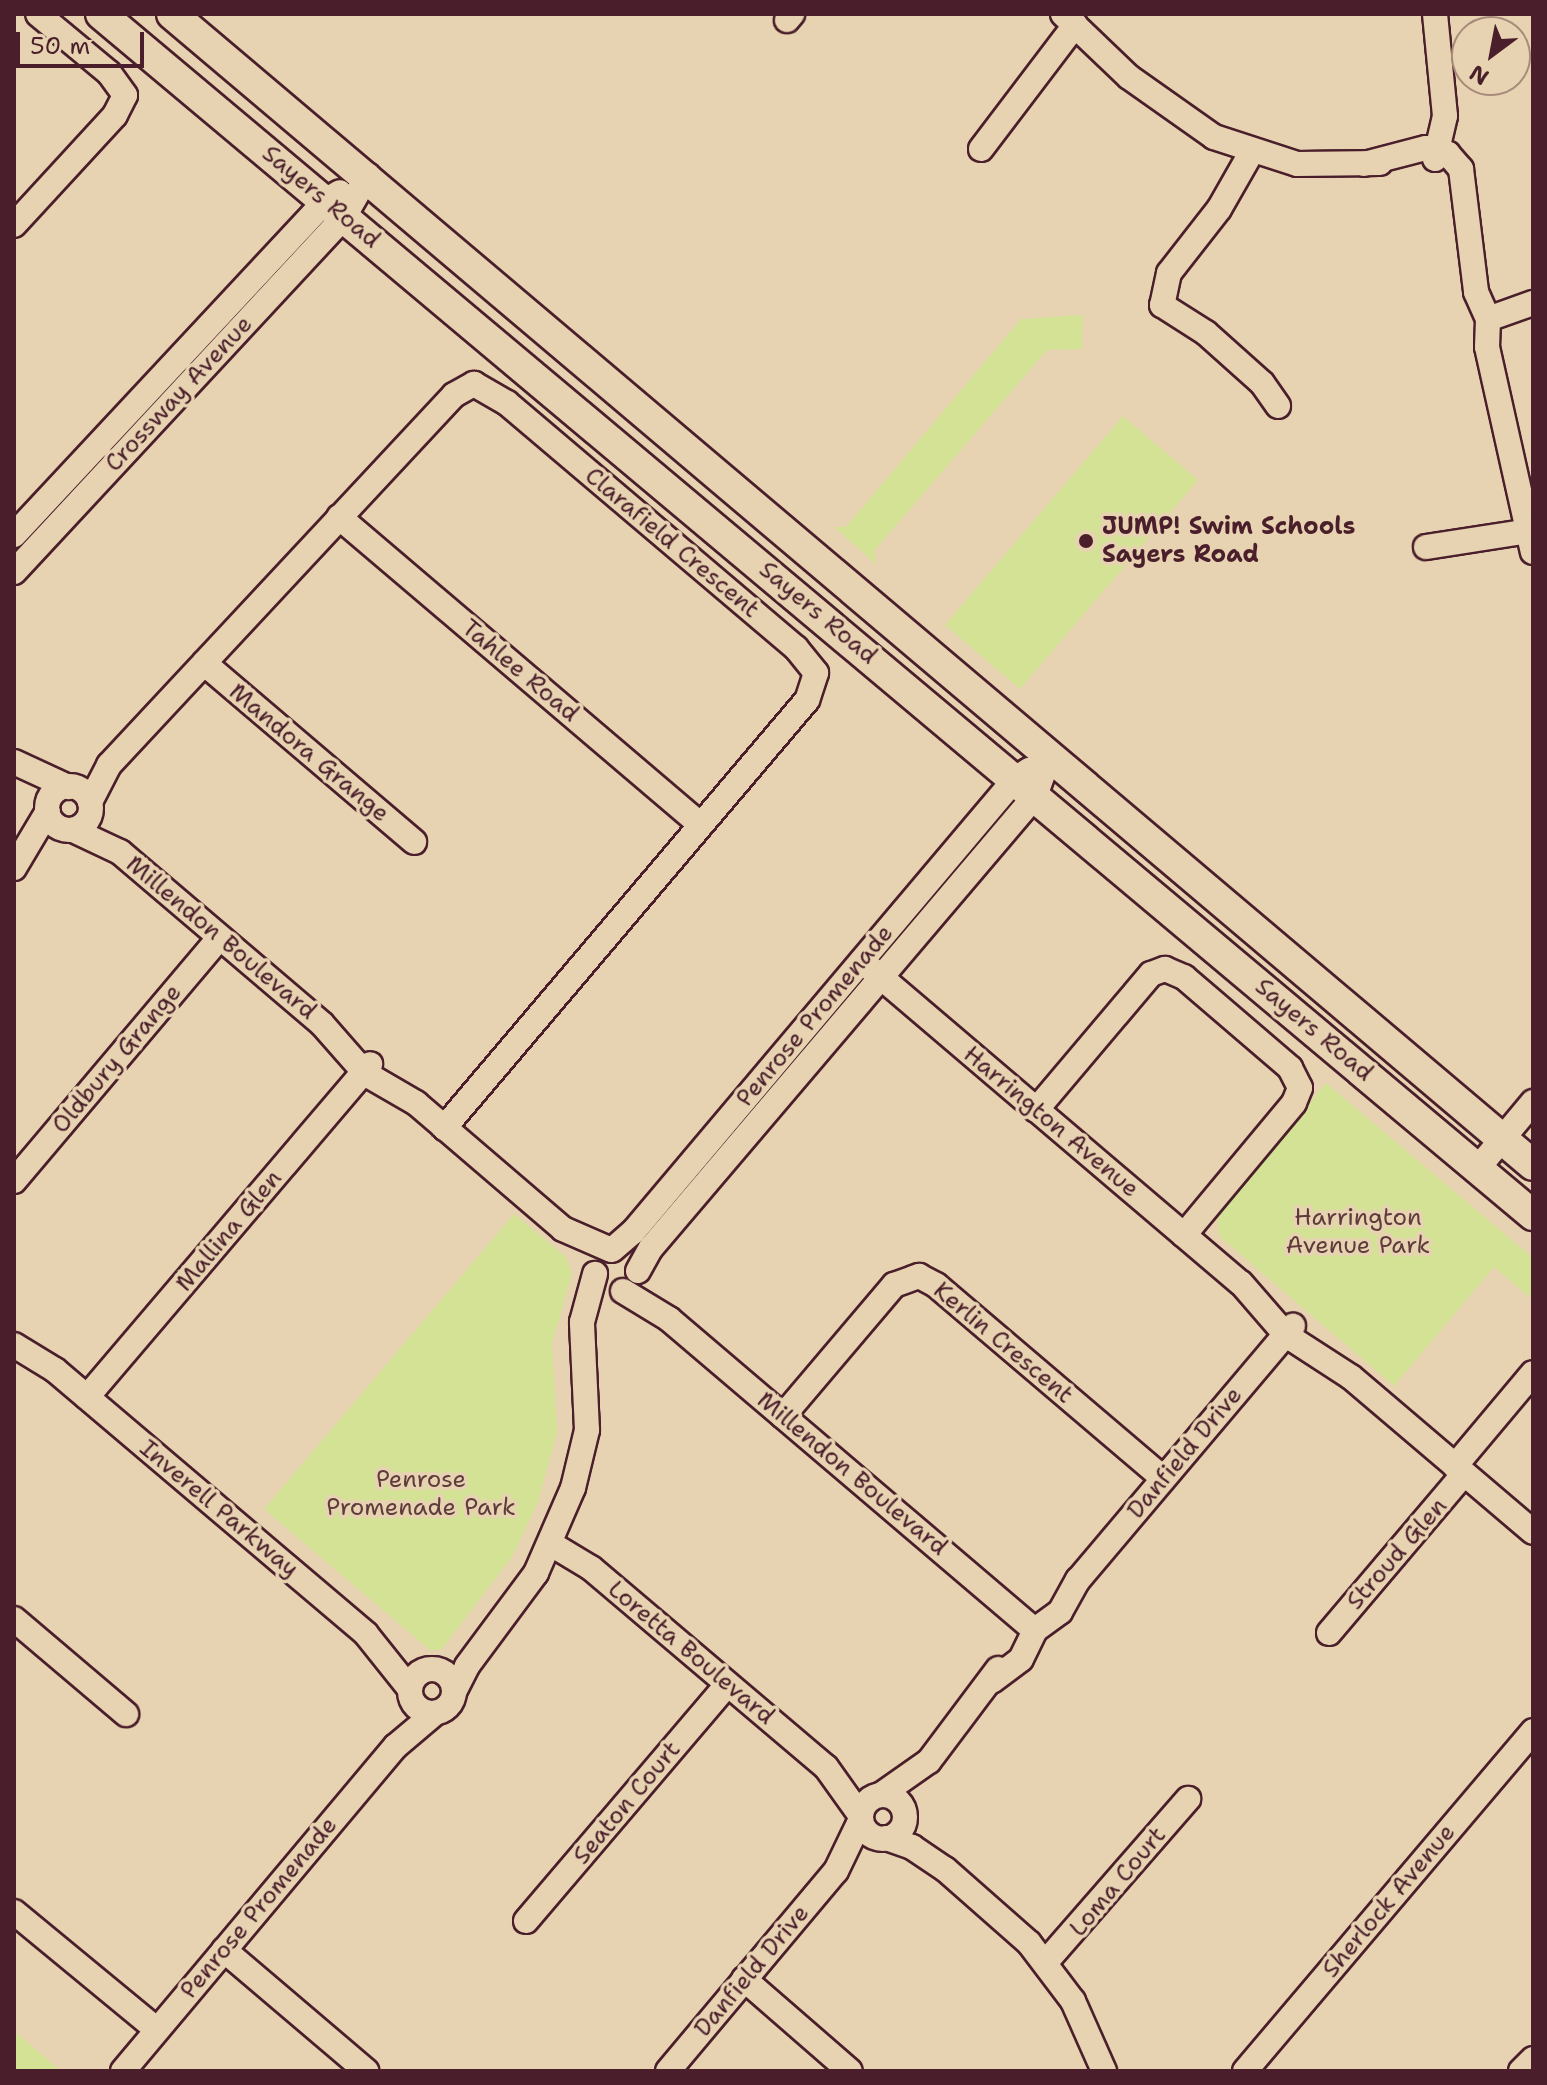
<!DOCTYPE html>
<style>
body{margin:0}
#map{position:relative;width:1547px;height:2085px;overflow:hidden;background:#e7d3b1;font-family:"Shantell Sans",sans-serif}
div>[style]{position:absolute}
.green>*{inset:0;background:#d3e295}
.roads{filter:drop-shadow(2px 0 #4a1f2b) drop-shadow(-2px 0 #4a1f2b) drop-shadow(0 2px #4a1f2b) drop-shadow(0 -2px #4a1f2b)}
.minor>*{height:24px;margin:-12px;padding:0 12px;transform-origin:12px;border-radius:12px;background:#e7d3b1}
.minor>.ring{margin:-12px;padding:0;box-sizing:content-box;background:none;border:24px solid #e7d3b1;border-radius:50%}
.major>*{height:30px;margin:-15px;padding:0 15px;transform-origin:15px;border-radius:15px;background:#e7d3b1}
.dots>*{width:22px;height:22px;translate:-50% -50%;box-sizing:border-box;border:4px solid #e7d3b1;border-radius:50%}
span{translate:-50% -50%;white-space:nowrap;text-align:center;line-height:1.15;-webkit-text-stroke:7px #e7d3b1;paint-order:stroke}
.street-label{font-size:24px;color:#4a1f2b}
.poi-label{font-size:24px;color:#4a1f2b;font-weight:700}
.left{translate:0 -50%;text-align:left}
.park-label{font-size:24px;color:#5f3c3b}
.frame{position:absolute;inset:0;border:16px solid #4a1f2b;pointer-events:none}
.north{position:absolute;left:1451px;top:16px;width:80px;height:80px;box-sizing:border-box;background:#e7d3b1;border:2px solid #a88b7b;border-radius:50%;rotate:212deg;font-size:22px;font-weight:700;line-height:32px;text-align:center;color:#4a1f2b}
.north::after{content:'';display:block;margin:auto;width:28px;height:36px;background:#4a1f2b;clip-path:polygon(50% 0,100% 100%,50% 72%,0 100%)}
.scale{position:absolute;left:16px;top:32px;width:128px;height:36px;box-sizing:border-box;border:4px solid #4a1f2b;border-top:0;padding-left:10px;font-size:24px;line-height:28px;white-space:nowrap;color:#4a1f2b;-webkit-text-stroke:6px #e7d3b1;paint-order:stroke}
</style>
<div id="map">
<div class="green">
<i style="clip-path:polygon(1083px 315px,1082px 349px,1047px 350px,874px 551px,877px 565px,834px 527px,846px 527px,1021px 319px)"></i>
<i style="clip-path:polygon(1123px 416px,1198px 480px,1020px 689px,945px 625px)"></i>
<i style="clip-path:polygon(1326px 1083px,1533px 1258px,1533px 1300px,1494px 1267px,1394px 1386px,1219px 1236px,1217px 1212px)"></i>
<i style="clip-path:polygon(514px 1214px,565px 1256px,572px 1273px,552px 1344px,557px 1432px,538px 1502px,512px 1557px,441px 1650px,430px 1650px,264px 1509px)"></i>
<i style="clip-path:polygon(14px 2031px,61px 2071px,14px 2071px)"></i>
</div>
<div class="roads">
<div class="minor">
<i style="left:1063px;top:14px;width:91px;rotate:43.7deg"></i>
<i style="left:1129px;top:77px;width:104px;rotate:35.2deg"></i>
<i style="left:1214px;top:137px;width:87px;rotate:18deg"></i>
<i style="left:1297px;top:164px;width:83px;rotate:-0.7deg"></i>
<i style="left:787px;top:20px;width:8px;rotate:-50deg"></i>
<i style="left:981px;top:149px;width:156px;rotate:-52.8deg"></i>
<i style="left:1251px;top:153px;width:64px;rotate:119.7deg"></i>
<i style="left:1219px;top:209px;width:81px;rotate:128deg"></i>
<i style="left:1169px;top:273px;width:33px;rotate:102deg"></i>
<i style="left:1162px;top:305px;width:52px;rotate:32.5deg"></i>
<i style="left:1206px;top:333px;width:75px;rotate:41.8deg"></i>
<i style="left:1262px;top:383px;width:28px;rotate:55deg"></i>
<i style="left:1435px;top:159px;width:44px;rotate:-76.9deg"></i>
<i style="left:1445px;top:116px;width:102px;rotate:-95.6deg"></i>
<i style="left:1364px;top:164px;width:64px;rotate:-14.5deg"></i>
<i style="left:1426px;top:148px;width:23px;rotate:15deg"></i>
<i style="left:1448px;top:154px;width:20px;rotate:49deg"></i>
<i style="left:1461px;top:169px;width:124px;rotate:83deg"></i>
<i style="left:1476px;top:292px;width:30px;rotate:66deg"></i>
<i style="left:1488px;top:319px;width:28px;rotate:92deg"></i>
<i style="left:1487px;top:347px;width:210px;rotate:77.4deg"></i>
<i style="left:14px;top:225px;width:149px;rotate:-47.4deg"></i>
<i style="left:115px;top:115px;width:22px;rotate:-63deg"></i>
<i style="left:125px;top:95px;width:27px;rotate:-126deg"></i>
<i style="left:109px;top:73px;width:92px;rotate:-140.3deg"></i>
<i style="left:1488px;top:319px;width:48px;rotate:-19.6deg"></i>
<i style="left:339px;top:517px;width:475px;rotate:40.4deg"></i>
<i style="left:14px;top:535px;width:456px;rotate:-47deg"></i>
<i style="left:325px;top:201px;width:17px;rotate:-31deg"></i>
<i style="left:1426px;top:547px;width:104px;rotate:-8.8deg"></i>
<i style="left:14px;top:572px;width:485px;rotate:-47.1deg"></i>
<i style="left:344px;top:217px;width:48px;rotate:-60.3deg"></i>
<i style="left:204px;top:663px;width:276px;rotate:40.4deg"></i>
<i style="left:14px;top:762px;width:60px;rotate:24.8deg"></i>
<i class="ring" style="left:47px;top:786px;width:20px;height:20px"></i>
<i style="left:90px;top:802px;width:42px;rotate:-62.8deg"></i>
<i style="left:109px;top:765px;width:506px;rotate:-47deg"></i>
<i style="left:454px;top:395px;width:23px;rotate:-29deg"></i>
<i style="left:474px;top:384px;width:38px;rotate:30deg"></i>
<i style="left:507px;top:403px;width:379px;rotate:40.3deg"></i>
<i style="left:796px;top:648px;width:32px;rotate:51deg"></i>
<i style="left:816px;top:673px;width:28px;rotate:108deg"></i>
<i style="left:807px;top:700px;width:561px;rotate:130.3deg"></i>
<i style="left:73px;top:830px;width:52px;rotate:25.1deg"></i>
<i style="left:120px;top:852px;width:265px;rotate:40.4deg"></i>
<i style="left:322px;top:1024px;width:67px;rotate:48.7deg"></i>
<i style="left:366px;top:1074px;width:58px;rotate:30.1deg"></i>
<i style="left:416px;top:1103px;width:194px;rotate:40.6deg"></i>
<i style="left:563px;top:1229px;width:52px;rotate:23.6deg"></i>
<i style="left:14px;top:868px;width:66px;rotate:-59.2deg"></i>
<i style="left:862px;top:961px;width:497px;rotate:40.4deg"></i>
<i style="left:1241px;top:1283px;width:69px;rotate:49.1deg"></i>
<i style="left:1286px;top:1335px;width:77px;rotate:32.9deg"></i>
<i style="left:1351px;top:1377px;width:239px;rotate:40.4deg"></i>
<i style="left:1036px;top:1110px;width:178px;rotate:-49.8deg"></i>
<i style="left:1151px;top:974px;width:15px;rotate:-20deg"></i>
<i style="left:1165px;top:969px;width:21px;rotate:23deg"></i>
<i style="left:1184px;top:977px;width:140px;rotate:40.6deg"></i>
<i style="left:1290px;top:1068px;width:22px;rotate:63deg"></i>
<i style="left:1300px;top:1088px;width:16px;rotate:112deg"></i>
<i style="left:1294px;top:1103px;width:172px;rotate:129.8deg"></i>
<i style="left:1478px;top:1168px;width:86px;rotate:-50.2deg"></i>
<i style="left:14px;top:1181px;width:319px;rotate:-49.8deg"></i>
<i style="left:612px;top:1250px;width:28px;rotate:-41deg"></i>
<i style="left:633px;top:1232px;width:593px;rotate:-49.86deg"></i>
<i style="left:1015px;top:779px;width:17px;rotate:-33deg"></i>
<i style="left:638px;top:1271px;width:26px;rotate:-61deg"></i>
<i style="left:651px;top:1248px;width:593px;rotate:-49.65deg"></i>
<i style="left:1035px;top:796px;width:44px;rotate:-69.9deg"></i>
<i style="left:623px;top:1291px;width:54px;rotate:31.3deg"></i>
<i style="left:669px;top:1319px;width:480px;rotate:40.4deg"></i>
<i style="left:14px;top:1345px;width:48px;rotate:31.4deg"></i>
<i style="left:55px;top:1370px;width:408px;rotate:40.3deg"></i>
<i style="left:366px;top:1634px;width:70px;rotate:51.3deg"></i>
<i style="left:87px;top:1397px;width:437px;rotate:-49.6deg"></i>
<i style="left:783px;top:1416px;width:172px;rotate:-49.7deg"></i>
<i style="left:894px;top:1285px;width:27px;rotate:-20deg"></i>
<i style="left:919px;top:1276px;width:19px;rotate:28deg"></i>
<i style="left:936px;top:1285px;width:298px;rotate:40.4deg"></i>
<i style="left:1455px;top:1466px;width:121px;rotate:-50deg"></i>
<i style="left:551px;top:1544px;width:47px;rotate:31deg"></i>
<i style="left:591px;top:1568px;width:308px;rotate:40.3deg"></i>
<i style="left:826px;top:1767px;width:60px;rotate:54.5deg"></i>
<i style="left:14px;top:1619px;width:147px;rotate:40.3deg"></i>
<i style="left:1329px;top:1633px;width:209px;rotate:-49.7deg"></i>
<i class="ring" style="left:410px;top:1669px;width:20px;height:20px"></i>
<i style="left:992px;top:1681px;width:36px;rotate:-37deg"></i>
<i style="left:1021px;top:1659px;width:32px;rotate:-64deg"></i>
<i style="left:1035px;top:1630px;width:31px;rotate:-36deg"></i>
<i style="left:1060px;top:1612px;width:37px;rotate:-61deg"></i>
<i style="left:1078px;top:1580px;width:333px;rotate:-49.8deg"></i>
<i style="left:454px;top:1692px;width:29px;rotate:-63deg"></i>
<i style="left:467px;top:1666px;width:116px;rotate:-53.4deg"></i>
<i style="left:536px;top:1573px;width:93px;rotate:-66.5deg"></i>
<i style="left:573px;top:1488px;width:60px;rotate:-76.4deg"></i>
<i style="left:587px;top:1430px;width:108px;rotate:-92.7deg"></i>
<i style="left:582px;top:1322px;width:50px;rotate:-74.8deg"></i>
<i style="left:882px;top:1794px;width:57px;rotate:-35.1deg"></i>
<i style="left:929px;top:1761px;width:115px;rotate:-53.1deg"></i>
<i class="ring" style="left:861px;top:1795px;width:20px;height:20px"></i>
<i style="left:886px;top:1838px;width:28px;rotate:19deg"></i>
<i style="left:912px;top:1847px;width:40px;rotate:34deg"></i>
<i style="left:945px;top:1869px;width:112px;rotate:41.4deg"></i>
<i style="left:1029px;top:1943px;width:73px;rotate:52.8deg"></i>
<i style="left:1073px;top:2001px;width:77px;rotate:66.1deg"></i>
<i style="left:14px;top:1912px;width:185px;rotate:39.5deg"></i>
<i style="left:526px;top:1921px;width:311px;rotate:-49.6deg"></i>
<i style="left:224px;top:1950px;width:187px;rotate:40.4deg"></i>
<i style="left:1045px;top:1963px;width:218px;rotate:-48.9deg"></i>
<i style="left:744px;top:1979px;width:140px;rotate:41deg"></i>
<i style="left:123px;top:2071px;width:424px;rotate:-50deg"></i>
<i style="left:396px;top:1746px;width:51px;rotate:-40.2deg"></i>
<i style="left:668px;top:2071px;width:261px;rotate:-50deg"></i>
<i style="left:836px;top:1871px;width:58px;rotate:-64.3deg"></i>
<i style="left:1245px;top:2071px;width:446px;rotate:-49.7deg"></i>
<i style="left:1521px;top:2071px;width:17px;rotate:-45deg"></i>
</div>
<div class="major">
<i style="left:101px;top:14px;width:1869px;rotate:39.99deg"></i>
<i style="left:172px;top:14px;width:1782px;rotate:40.22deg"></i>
</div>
</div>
<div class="dots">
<i style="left:1086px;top:541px;background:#4a1f2b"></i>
</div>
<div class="street-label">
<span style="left:321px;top:197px;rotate:40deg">Sayers Road</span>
<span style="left:179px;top:394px;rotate:-47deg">Crossway Avenue</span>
<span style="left:672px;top:543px;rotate:40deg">Clarafield Crescent</span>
<span style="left:818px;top:613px;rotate:40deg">Sayers Road</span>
<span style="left:520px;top:671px;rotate:40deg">Tahlee Road</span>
<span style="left:309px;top:753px;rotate:40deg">Mandora Grange</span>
<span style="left:221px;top:938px;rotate:40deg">Millendon Boulevard</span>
<span style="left:815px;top:1016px;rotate:-50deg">Penrose Promenade</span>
<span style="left:1314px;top:1030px;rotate:40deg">Sayers Road</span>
<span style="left:117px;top:1059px;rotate:-50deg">Oldbury Grange</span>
<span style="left:1051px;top:1122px;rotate:40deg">Harrington Avenue</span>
<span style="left:229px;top:1231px;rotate:-50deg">Mallina Glen</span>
<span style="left:1003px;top:1343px;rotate:40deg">Kerlin Crescent</span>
<span style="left:1185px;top:1453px;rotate:-50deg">Danfield Drive</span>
<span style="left:852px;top:1474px;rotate:40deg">Millendon Boulevard</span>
<span style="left:219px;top:1509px;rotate:40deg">Inverell Parkway</span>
<span style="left:1397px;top:1554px;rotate:-49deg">Stroud Glen</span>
<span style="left:691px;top:1653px;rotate:40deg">Loretta Boulevard</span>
<span style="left:627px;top:1803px;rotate:-50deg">Seaton Court</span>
<span style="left:1118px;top:1882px;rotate:-50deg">Loma Court</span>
<span style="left:1389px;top:1901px;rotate:-50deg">Sherlock Avenue</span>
<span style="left:259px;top:1908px;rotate:-50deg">Penrose Promenade</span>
<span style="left:752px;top:1971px;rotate:-50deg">Danfield Drive</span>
</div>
<div class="poi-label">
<span class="left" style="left:1102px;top:541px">JUMP! Swim Schools<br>Sayers Road</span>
</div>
<div class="park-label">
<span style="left:1358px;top:1232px">Harrington<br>Avenue Park</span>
<span style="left:421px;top:1494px">Penrose<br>Promenade Park</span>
</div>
<div class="frame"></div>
<div class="north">N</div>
<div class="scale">50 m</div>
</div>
